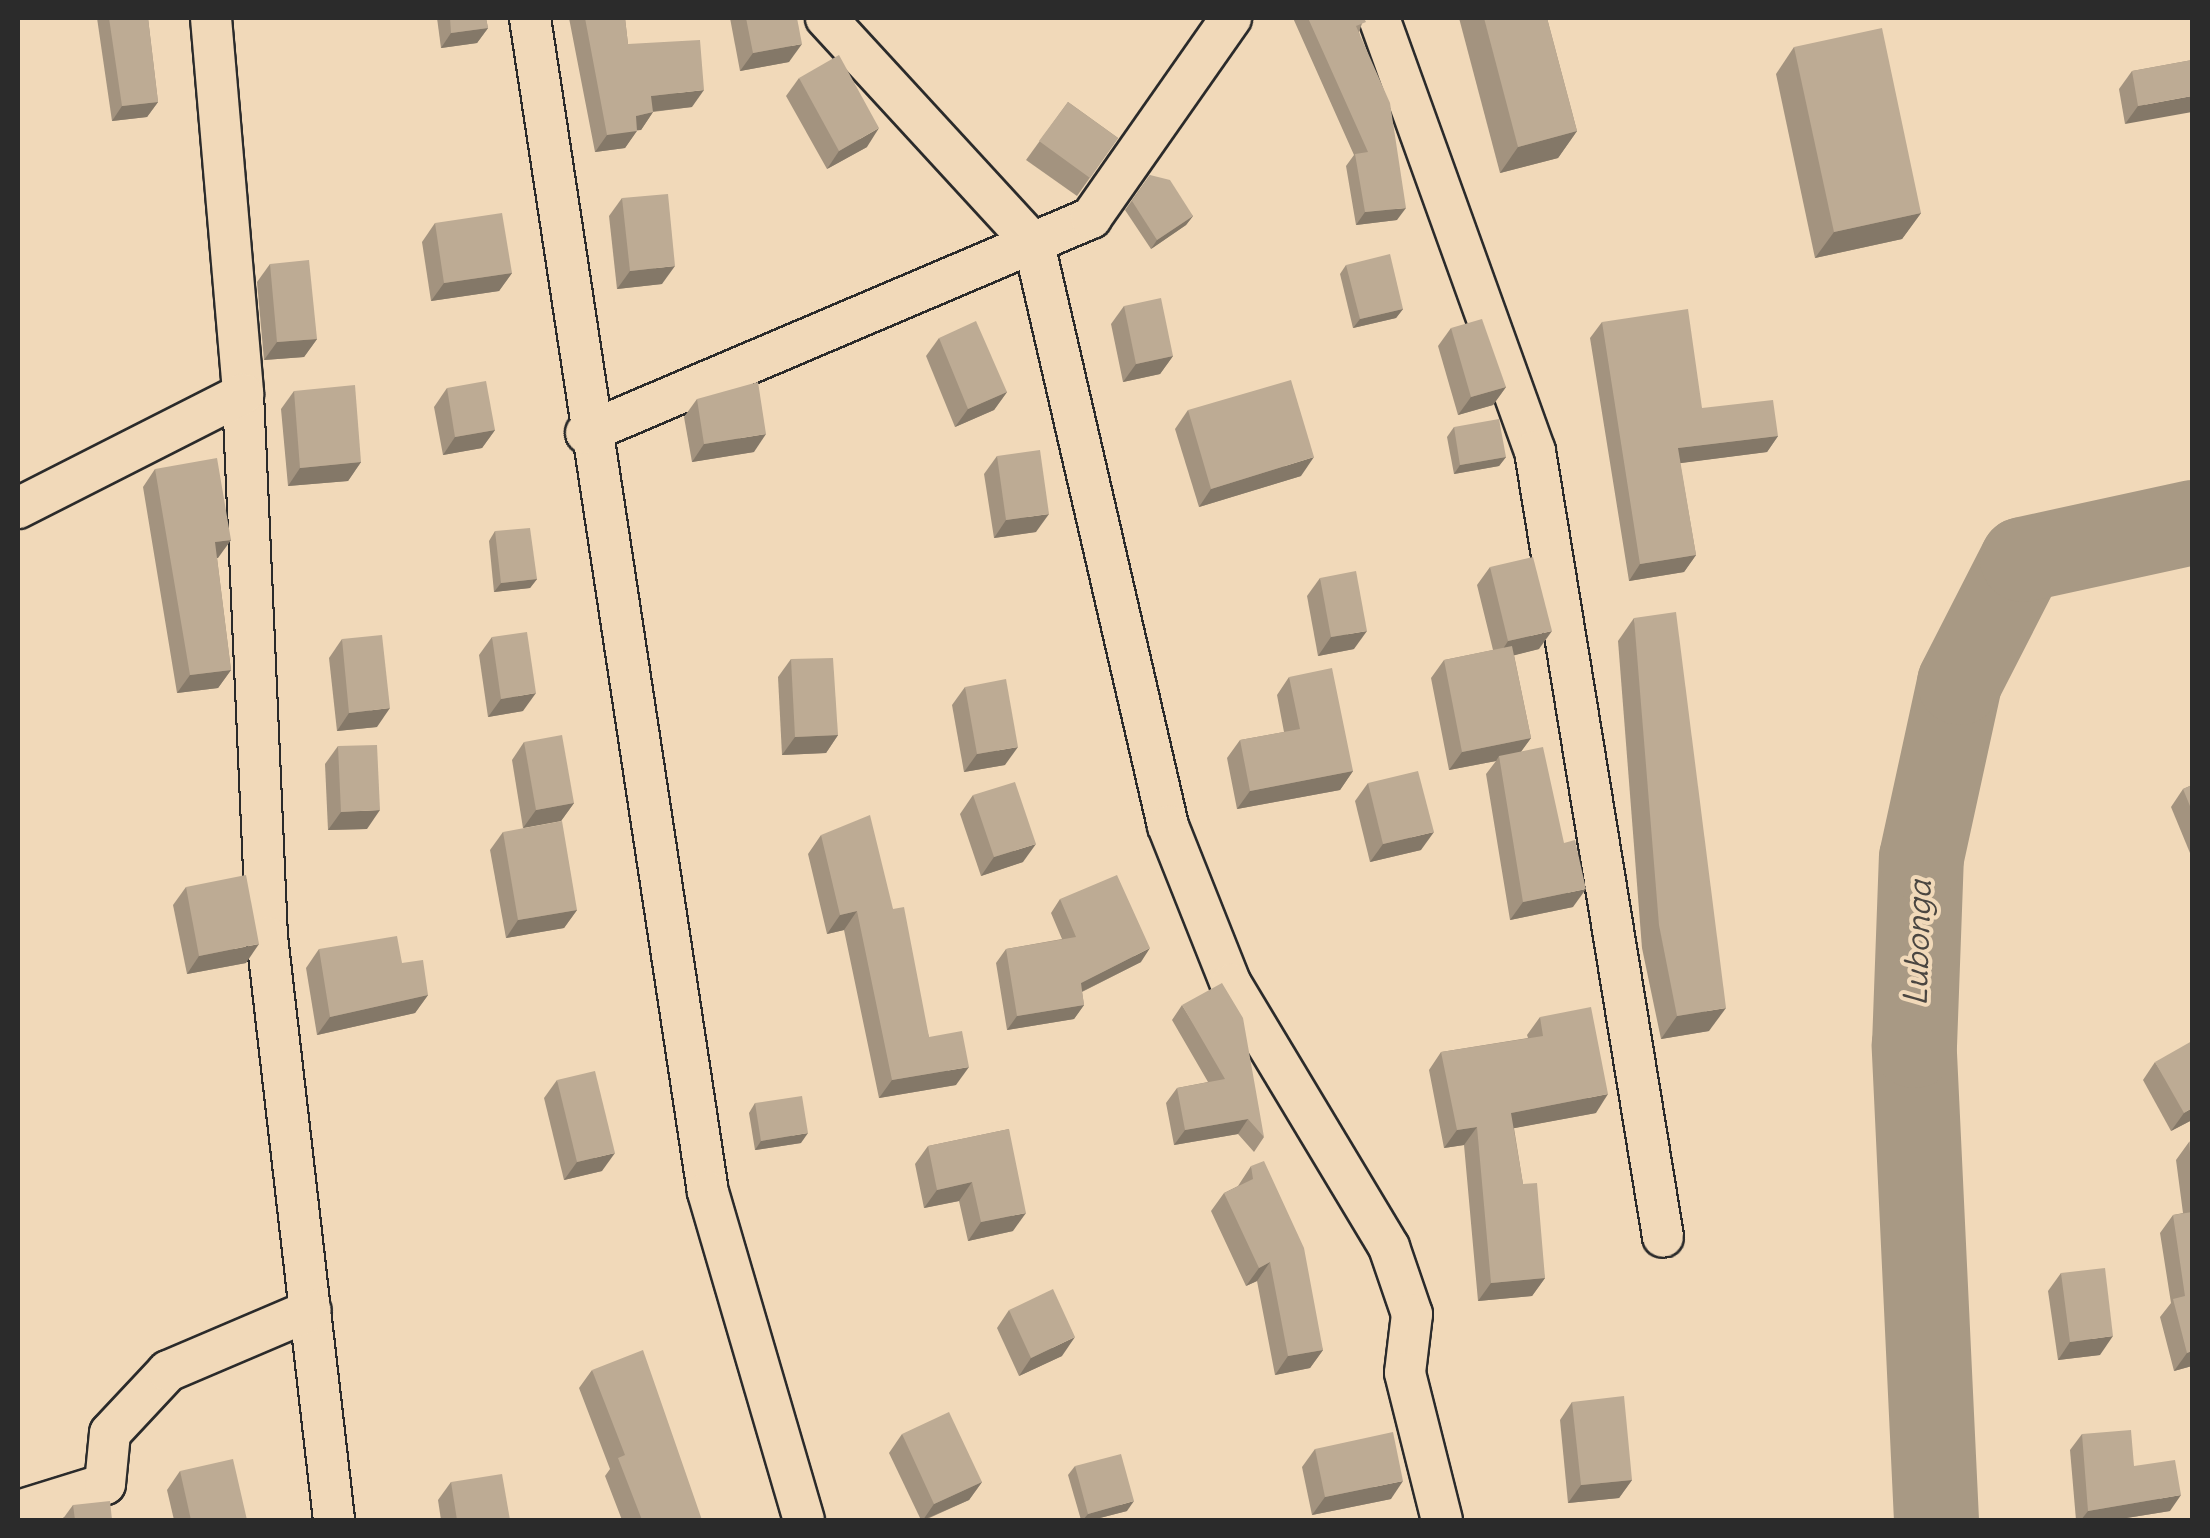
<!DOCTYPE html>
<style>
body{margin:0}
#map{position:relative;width:2210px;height:1538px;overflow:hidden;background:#f1d9b9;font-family:Delius,sans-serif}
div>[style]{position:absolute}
.river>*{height:85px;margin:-42.5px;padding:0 42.5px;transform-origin:42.5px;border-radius:42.5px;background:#a89984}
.roads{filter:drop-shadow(2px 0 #2b2b2b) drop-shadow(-2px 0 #2b2b2b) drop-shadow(0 2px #2b2b2b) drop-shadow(0 -2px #2b2b2b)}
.minor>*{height:40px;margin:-20px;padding:0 20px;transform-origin:20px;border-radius:20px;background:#f1d9b9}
.wall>*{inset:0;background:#a3937f}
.shaded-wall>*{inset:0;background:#847868}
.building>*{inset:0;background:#bdab94}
span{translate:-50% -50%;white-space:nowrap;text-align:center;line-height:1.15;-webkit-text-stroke:8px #f1d9b9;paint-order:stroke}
.water-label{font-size:32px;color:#4a4641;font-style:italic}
.frame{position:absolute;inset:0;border:20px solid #2b2b2b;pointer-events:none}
</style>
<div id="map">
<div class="river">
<i style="left:1936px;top:1520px;width:476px;rotate:-92.7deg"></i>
<i style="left:1914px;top:1045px;width:188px;rotate:-87.9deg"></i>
<i style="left:1921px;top:857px;width:179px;rotate:-77.7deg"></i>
<i style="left:1959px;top:682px;width:138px;rotate:-62.9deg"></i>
<i style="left:2022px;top:559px;width:174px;rotate:-12.3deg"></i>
</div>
<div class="roads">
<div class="minor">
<i style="left:211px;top:18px;width:377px;rotate:85.1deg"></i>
<i style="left:243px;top:394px;width:544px;rotate:87.47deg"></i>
<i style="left:267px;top:937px;width:587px;rotate:83.44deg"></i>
<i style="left:530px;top:18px;width:1187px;rotate:81.38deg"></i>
<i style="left:708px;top:1192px;width:342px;rotate:73.7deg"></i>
<i style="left:826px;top:18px;width:307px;rotate:47.4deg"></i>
<i style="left:1034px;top:244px;width:597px;rotate:77.03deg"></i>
<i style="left:1168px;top:826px;width:170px;rotate:68.3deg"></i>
<i style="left:1231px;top:984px;width:307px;rotate:59deg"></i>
<i style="left:1389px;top:1247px;width:71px;rotate:71.1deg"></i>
<i style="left:1412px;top:1314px;width:59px;rotate:96.8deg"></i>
<i style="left:1405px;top:1373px;width:152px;rotate:75.9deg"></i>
<i style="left:1379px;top:18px;width:460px;rotate:70.2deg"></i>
<i style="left:1535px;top:451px;width:796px;rotate:80.75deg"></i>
<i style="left:586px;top:433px;width:549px;rotate:-23.06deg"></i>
<i style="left:1091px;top:218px;width:244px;rotate:-55deg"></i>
<i style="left:18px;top:508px;width:252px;rotate:-26.9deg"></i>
<i style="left:18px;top:1511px;width:91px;rotate:-17.2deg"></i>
<i style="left:105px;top:1484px;width:51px;rotate:-84.4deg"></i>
<i style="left:110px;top:1433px;width:85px;rotate:-46.9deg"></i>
<i style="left:168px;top:1371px;width:155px;rotate:-23.1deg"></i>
</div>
</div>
<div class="wall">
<i style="clip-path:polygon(97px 18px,148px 18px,158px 102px,147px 117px,112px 121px)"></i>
<i style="clip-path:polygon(437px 18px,486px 18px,488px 28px,477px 43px,441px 48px)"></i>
<i style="clip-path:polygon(569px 18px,625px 18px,628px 44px,692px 107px,653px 112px,641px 130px,637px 130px,625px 148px,595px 152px)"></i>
<i style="clip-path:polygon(730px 18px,797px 18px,789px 62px,740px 71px)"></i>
<i style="clip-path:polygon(1293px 18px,1364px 18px,1359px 32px,1397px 220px,1356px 225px,1346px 166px,1354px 155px)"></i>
<i style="clip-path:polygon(1459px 18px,1547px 18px,1577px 131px,1558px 158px,1500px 173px)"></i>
<i style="clip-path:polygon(1794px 47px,1921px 213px,1902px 239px,1815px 258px,1776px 74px)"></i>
<i style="clip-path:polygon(2192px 60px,2125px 124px,2119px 89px,2132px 71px)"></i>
<i style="clip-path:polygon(799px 78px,867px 147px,827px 169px,786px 96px)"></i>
<i style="clip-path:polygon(1068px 102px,1118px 138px,1077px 196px,1026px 160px)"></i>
<i style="clip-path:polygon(1150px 175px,1193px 216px,1186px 225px,1151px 249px,1125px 210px)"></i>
<i style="clip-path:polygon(622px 198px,662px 284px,617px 289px,609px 216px)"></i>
<i style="clip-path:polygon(435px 223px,512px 273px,499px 291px,431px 301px,422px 242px)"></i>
<i style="clip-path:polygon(270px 264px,317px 339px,304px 357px,264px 360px,257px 282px)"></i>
<i style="clip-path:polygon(1346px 265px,1403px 309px,1396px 318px,1353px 328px,1340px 274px)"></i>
<i style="clip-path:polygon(1124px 306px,1173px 356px,1160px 374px,1123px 382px,1111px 324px)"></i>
<i style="clip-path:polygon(1602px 322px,1702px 408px,1778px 436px,1767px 452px,1680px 463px,1696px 555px,1684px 572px,1629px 581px,1590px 338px)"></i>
<i style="clip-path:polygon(1451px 328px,1506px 387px,1493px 405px,1458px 415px,1438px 346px)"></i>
<i style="clip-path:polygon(939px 338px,1007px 392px,994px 410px,955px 427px,926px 356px)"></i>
<i style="clip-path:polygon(447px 388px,495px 430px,482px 448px,443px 455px,434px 407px)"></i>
<i style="clip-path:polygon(294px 391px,361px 462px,348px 481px,288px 486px,281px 409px)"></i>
<i style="clip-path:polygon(697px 399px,754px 452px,692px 462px,684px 417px)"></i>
<i style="clip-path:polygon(1188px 410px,1301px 476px,1199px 507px,1175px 429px)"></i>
<i style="clip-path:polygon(1454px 427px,1506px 457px,1499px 466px,1454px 474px,1447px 437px)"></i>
<i style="clip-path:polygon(997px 456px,1036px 532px,994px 538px,984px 474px)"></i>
<i style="clip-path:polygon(155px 469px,231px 540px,217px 558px,231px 670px,218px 688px,177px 693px,143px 487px)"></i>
<i style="clip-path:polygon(495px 531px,537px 579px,530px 588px,494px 592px,489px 541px)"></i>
<i style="clip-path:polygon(1490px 567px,1539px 649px,1514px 655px,1531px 738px,1521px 751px,1573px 907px,1510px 920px,1486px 774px,1496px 761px,1449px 770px,1431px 678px,1444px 660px,1493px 650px,1477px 585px)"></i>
<i style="clip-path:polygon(1320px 578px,1354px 649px,1318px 656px,1307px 596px)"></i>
<i style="clip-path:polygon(1634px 618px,1709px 1031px,1661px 1039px,1642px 948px,1618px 641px)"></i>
<i style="clip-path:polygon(492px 637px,523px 711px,488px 717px,479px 655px)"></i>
<i style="clip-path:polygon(342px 639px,377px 727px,337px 731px,329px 658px)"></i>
<i style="clip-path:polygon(791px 659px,838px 735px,826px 753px,782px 755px,778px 677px)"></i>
<i style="clip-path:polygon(1289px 677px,1353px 771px,1340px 790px,1237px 809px,1227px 758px,1240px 740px,1284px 732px,1277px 695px)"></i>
<i style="clip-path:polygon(965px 687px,1005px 765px,964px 772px,952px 705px)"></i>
<i style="clip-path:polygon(524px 742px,574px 803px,561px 821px,523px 828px,512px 760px)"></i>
<i style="clip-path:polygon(338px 746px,367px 829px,328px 830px,325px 764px)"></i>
<i style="clip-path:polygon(1368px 783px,1421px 850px,1370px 862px,1355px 801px)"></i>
<i style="clip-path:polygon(2192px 785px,2192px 851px,2190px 853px,2171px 807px,2183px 789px)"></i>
<i style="clip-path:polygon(973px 795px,1023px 862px,981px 876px,960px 814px)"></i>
<i style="clip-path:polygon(503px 832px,577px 910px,564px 928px,506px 938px,490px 850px)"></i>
<i style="clip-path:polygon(821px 835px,893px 909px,929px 1037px,956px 1085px,879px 1098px,844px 930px,827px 934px,808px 854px)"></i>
<i style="clip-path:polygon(186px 887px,246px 963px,187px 974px,173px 905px)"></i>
<i style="clip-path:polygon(1060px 899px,1141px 962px,1082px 992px,1084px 1005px,1074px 1019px,1007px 1030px,996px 963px,1006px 949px,1062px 939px,1051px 913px)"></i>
<i style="clip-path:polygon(319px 949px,402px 963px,428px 995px,415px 1013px,317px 1035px,306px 968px)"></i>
<i style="clip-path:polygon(1182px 1005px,1264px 1137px,1254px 1152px,1238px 1134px,1174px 1145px,1166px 1103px,1177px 1088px,1208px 1082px,1172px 1020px)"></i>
<i style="clip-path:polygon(1540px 1017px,1596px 1113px,1514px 1128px,1523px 1184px,1545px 1278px,1532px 1296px,1478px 1301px,1464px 1145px,1444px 1148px,1429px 1070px,1441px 1052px,1528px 1038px,1527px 1035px)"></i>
<i style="clip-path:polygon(2155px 1062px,2192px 1120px,2171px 1131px,2143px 1080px)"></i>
<i style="clip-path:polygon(557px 1080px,602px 1171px,564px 1180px,544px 1098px)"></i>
<i style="clip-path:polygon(755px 1103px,801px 1143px,755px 1150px,749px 1113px)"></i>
<i style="clip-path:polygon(1009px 1129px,1013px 1231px,968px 1241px,959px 1201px,924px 1208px,915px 1164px,928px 1146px)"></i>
<i style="clip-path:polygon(2192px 1141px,2192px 1366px,2174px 1371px,2160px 1317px,2171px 1303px,2160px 1233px,2173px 1215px,2183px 1213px,2176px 1160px,2189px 1142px)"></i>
<i style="clip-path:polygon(1251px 1166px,1323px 1350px,1310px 1368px,1275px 1375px,1257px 1281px,1246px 1286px,1211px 1211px,1224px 1193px,1238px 1186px)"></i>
<i style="clip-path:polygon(2061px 1273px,2100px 1355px,2058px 1360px,2048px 1291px)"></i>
<i style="clip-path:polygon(1009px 1310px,1062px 1356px,1019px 1376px,997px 1328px)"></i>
<i style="clip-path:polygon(592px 1370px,702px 1520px,622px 1520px,605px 1476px,610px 1469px,579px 1388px)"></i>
<i style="clip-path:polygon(1572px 1402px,1632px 1480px,1619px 1498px,1568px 1503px,1560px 1420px)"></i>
<i style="clip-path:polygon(902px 1434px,982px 1482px,969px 1500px,925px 1520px,921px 1520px,889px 1453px)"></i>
<i style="clip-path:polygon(2082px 1434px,2134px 1466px,2170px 1511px,2114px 1520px,2076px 1520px,2070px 1450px)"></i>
<i style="clip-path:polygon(1315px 1449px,1391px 1499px,1312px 1515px,1302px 1467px)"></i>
<i style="clip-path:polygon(1075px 1466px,1127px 1511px,1092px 1520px,1081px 1520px,1068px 1475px)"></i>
<i style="clip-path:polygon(180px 1471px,247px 1520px,174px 1520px,167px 1490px)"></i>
<i style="clip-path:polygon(451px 1482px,510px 1520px,441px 1520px,438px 1500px)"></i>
<i style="clip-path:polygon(73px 1505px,112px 1520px,62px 1520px)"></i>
</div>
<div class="shaded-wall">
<i style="clip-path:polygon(488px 28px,477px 43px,441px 48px,451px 33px)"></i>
<i style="clip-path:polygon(802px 44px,789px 62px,740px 71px,753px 53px)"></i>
<i style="clip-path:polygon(704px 90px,692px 107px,639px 113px,651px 96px)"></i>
<i style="clip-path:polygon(2192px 96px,2192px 112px,2125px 124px,2138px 106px)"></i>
<i style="clip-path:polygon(158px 102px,147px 117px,112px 121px,122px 106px)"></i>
<i style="clip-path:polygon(653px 112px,641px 130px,632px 131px,637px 131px,625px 148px,595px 152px,607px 135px,636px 116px)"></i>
<i style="clip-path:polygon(879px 128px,867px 147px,827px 169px,839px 151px)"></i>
<i style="clip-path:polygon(1577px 131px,1558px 158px,1500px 173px,1518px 147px)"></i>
<i style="clip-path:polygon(1406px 208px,1397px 220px,1356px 225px,1365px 212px)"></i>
<i style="clip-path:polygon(1921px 213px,1902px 239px,1815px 258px,1834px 232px)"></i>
<i style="clip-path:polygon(1193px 216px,1186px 225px,1151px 249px,1157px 240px)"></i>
<i style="clip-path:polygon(675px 266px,662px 284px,617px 289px,630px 271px)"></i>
<i style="clip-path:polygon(512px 273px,499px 291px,431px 301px,444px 283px)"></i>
<i style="clip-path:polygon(1403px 309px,1396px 318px,1353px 328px,1360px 319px)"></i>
<i style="clip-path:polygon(317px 339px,304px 357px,264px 360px,277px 342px)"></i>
<i style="clip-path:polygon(1173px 356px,1160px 374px,1123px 382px,1136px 364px)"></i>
<i style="clip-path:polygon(1506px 387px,1493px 405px,1458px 415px,1471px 397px)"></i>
<i style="clip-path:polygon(1007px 392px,994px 410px,955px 427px,968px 409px)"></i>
<i style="clip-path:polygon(495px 430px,482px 448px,443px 455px,455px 437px)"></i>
<i style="clip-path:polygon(766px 434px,754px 452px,692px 462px,704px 444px)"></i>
<i style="clip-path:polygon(1778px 436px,1767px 452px,1666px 465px,1678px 448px)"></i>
<i style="clip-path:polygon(1314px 457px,1301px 476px,1199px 507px,1211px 489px)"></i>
<i style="clip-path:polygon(1506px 457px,1499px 466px,1454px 474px,1460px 465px)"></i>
<i style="clip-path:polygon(361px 462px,348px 481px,288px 486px,300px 468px)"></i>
<i style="clip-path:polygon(1049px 514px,1036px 532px,994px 538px,1006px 520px)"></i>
<i style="clip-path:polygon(231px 540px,218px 558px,202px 560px,215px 542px)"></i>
<i style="clip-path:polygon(1696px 555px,1684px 572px,1629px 581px,1640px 564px)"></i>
<i style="clip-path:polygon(537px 579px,530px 588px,494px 592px,501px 583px)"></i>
<i style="clip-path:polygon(1367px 631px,1354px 649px,1318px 656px,1331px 637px)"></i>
<i style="clip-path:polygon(1552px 631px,1539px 649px,1496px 660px,1508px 641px)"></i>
<i style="clip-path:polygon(231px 670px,218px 688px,177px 693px,190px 675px)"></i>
<i style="clip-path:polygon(536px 693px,523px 711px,488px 717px,501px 699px)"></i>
<i style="clip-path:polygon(390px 708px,377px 727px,337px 731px,349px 713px)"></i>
<i style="clip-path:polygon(838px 735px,826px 753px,782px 755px,795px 737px)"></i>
<i style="clip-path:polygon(1531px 738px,1518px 756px,1499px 756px,1496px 761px,1449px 770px,1462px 752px)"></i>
<i style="clip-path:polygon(1018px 747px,1005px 765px,964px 772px,977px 754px)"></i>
<i style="clip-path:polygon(1353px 771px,1340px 790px,1237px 809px,1250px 791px)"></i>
<i style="clip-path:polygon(574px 803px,561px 821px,523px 828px,536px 810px)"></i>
<i style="clip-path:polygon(380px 810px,367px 829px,328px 830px,341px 812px)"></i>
<i style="clip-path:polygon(1434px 832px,1421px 850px,1370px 862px,1383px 844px)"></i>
<i style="clip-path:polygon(1036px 844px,1023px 862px,981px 876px,994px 857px)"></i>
<i style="clip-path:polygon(1586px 889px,1573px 907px,1510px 920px,1523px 902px)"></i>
<i style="clip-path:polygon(577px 910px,564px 928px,506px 938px,518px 920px)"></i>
<i style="clip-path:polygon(857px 911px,844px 930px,827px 934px,840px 915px)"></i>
<i style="clip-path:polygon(259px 944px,246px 963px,187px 974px,199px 956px)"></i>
<i style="clip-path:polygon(1150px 948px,1141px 962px,1071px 997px,1081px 983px)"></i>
<i style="clip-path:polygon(428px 995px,415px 1013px,317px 1035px,330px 1017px)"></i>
<i style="clip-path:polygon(1084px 1005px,1074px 1019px,1007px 1030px,1017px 1016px)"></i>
<i style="clip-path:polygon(1726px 1008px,1709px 1031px,1661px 1039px,1677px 1016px)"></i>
<i style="clip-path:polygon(969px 1067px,956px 1085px,879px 1098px,892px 1080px)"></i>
<i style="clip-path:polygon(1608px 1094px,1596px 1113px,1499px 1131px,1511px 1113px)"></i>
<i style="clip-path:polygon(2192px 1108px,2192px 1120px,2171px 1131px,2184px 1113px)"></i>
<i style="clip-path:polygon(1248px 1119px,1238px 1134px,1174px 1145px,1185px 1130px)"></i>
<i style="clip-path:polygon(1477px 1127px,1464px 1145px,1444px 1148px,1457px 1130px)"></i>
<i style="clip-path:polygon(808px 1133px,801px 1143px,755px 1150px,761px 1141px)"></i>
<i style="clip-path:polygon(615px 1153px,602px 1171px,564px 1180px,577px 1162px)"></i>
<i style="clip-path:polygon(972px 1182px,959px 1201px,924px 1208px,937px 1190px)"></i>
<i style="clip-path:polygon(1026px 1213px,1013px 1231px,968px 1241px,981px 1222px)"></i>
<i style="clip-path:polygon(1270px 1262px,1257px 1281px,1246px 1286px,1259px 1268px)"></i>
<i style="clip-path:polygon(1545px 1278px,1532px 1296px,1478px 1301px,1491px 1283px)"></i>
<i style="clip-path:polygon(2113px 1336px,2100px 1355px,2058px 1360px,2070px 1342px)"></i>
<i style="clip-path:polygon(1075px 1337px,1062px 1356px,1019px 1376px,1031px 1358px)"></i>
<i style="clip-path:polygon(1323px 1350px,1310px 1368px,1275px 1375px,1288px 1356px)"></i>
<i style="clip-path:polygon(2192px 1351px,2192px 1366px,2174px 1371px,2187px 1353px)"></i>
<i style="clip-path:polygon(1632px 1480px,1619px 1498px,1568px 1503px,1581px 1485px)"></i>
<i style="clip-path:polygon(1403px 1481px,1391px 1499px,1312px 1515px,1325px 1497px)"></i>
<i style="clip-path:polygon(982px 1482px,969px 1500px,923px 1520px,934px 1504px)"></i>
<i style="clip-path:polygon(2181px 1495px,2170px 1511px,2114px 1520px,2081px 1520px,2088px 1511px)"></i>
<i style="clip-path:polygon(1134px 1501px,1127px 1511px,1092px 1520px,1083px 1520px,1088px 1514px)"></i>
</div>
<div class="building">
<i style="clip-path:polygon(109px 18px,148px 18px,158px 102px,122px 106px)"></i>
<i style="clip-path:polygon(450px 18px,486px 18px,488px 28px,451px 33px)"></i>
<i style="clip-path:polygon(585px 18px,625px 18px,628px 44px,700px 40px,704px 90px,651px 96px,653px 112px,636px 116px,637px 131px,607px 135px)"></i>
<i style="clip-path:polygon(746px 18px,797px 18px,802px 44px,753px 53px)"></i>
<i style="clip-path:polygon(1308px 18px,1364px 18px,1366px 22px,1356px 26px,1390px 103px,1406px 208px,1365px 212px,1355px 154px,1368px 152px)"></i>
<i style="clip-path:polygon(1484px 18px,1547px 18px,1577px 131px,1518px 147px)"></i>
<i style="clip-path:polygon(1882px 28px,1921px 213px,1834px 232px,1794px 47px)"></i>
<i style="clip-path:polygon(839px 55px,879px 128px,839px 151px,799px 78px)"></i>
<i style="clip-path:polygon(2192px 60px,2192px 96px,2138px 106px,2132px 71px)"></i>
<i style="clip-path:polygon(1068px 102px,1118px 138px,1090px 178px,1039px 141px)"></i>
<i style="clip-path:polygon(1150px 175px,1170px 180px,1193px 216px,1157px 240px,1132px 201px)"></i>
<i style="clip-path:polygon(668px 194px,675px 266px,630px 271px,622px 198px)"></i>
<i style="clip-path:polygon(502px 213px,512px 273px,444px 283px,435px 223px)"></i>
<i style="clip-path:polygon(1390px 254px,1403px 309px,1360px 319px,1346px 265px)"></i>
<i style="clip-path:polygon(309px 260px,317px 339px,277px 342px,270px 264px)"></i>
<i style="clip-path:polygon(1161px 298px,1173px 356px,1136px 364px,1124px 306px)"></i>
<i style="clip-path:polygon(1688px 309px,1702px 408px,1773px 400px,1778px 436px,1678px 448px,1696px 555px,1640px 564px,1602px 322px)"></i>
<i style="clip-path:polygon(1482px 319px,1506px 387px,1471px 397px,1451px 328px)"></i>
<i style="clip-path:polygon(976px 321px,1007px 392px,968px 409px,939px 338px)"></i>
<i style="clip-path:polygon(1291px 380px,1314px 457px,1211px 489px,1188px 410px)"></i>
<i style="clip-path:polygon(486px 381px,495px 430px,455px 437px,447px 388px)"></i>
<i style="clip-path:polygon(758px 382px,766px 434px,704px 444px,697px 399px)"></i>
<i style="clip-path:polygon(355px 385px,361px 462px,300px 468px,294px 391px)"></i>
<i style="clip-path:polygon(1499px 419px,1506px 457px,1460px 465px,1454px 427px)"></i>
<i style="clip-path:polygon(1040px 450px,1049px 514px,1006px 520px,997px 456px)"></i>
<i style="clip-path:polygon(217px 458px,231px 540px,215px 542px,231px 670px,190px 675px,155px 469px)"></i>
<i style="clip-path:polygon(530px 528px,537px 579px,501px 583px,495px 531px)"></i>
<i style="clip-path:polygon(1533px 557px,1552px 631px,1508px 641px,1490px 567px)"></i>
<i style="clip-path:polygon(1356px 571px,1367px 631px,1331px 637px,1320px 578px)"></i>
<i style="clip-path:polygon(1676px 612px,1726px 1008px,1677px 1016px,1659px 925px,1634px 618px)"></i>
<i style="clip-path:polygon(527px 632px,536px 693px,501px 699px,492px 637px)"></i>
<i style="clip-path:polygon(382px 635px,390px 708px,349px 713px,342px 639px)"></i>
<i style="clip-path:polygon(1512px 646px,1531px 738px,1462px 752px,1444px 660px)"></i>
<i style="clip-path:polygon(833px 658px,838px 735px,795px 737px,791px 659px)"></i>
<i style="clip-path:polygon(1332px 668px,1353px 771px,1250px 791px,1240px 740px,1300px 729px,1289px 677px)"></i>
<i style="clip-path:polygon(1006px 679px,1018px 747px,977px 754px,965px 687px)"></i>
<i style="clip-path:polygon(562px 735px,574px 803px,536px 810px,524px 742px)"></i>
<i style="clip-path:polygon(377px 745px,380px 810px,341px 812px,338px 746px)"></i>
<i style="clip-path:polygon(1543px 747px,1564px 843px,1575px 840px,1586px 889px,1523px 902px,1499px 756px)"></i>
<i style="clip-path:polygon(1418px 771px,1434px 832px,1383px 844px,1368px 783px)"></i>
<i style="clip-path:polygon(1015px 782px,1036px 844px,994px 857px,973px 795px)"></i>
<i style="clip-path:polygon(2192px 785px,2192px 811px,2183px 789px)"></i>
<i style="clip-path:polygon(870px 815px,893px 909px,904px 907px,929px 1037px,962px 1031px,969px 1067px,892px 1080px,857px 911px,840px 915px,821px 835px)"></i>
<i style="clip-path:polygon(562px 821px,577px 910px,518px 920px,503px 832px)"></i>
<i style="clip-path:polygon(246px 875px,259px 944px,199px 956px,186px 887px)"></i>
<i style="clip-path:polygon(1117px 875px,1150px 948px,1081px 983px,1084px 1005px,1017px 1016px,1006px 949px,1076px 937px,1060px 899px)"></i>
<i style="clip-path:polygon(397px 936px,402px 963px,423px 960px,428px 995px,330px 1017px,319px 949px)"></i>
<i style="clip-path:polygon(1222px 983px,1243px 1018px,1264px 1137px,1248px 1119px,1185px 1130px,1177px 1088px,1225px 1079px,1182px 1005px)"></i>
<i style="clip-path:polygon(1591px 1007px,1608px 1094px,1511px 1113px,1523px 1184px,1537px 1183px,1545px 1278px,1491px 1283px,1477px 1127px,1457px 1130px,1441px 1052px,1543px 1036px,1540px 1017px)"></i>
<i style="clip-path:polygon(2192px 1041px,2192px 1108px,2184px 1113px,2155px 1062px)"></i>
<i style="clip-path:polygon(595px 1071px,615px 1153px,577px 1162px,557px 1080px)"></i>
<i style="clip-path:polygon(802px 1096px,808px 1133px,761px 1141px,755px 1103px)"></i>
<i style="clip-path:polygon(1009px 1129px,1026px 1213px,981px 1222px,972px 1182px,937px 1190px,928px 1146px)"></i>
<i style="clip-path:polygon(2192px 1141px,2192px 1172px,2189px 1142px)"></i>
<i style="clip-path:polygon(1264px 1161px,1304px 1248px,1323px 1350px,1288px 1356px,1270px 1262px,1259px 1268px,1224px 1193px,1253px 1179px,1251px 1166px)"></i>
<i style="clip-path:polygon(2192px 1212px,2192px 1351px,2187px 1353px,2173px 1299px,2185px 1296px,2173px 1215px)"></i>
<i style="clip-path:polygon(2105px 1268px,2113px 1336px,2070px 1342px,2061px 1273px)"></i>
<i style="clip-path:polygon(1053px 1289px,1075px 1337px,1031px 1358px,1009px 1310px)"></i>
<i style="clip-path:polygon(643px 1350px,702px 1520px,642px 1520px,618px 1458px,625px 1455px,592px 1370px)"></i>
<i style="clip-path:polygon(1624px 1396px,1632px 1480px,1581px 1485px,1572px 1402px)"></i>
<i style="clip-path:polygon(949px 1412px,982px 1482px,934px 1504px,902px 1434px)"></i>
<i style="clip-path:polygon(2131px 1430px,2134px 1466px,2175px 1460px,2181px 1495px,2088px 1511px,2082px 1434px)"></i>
<i style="clip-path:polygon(1393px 1432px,1403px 1481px,1325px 1497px,1315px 1449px)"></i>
<i style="clip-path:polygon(1121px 1454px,1134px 1501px,1088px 1514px,1075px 1466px)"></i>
<i style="clip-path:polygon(233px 1459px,247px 1520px,191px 1520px,180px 1471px)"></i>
<i style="clip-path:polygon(502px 1474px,510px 1520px,457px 1520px,451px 1482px)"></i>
<i style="clip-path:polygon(110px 1501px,112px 1520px,75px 1520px,73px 1505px)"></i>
</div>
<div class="water-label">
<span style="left:1918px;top:943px;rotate:-88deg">Lubonga</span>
</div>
<div class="frame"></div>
</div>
